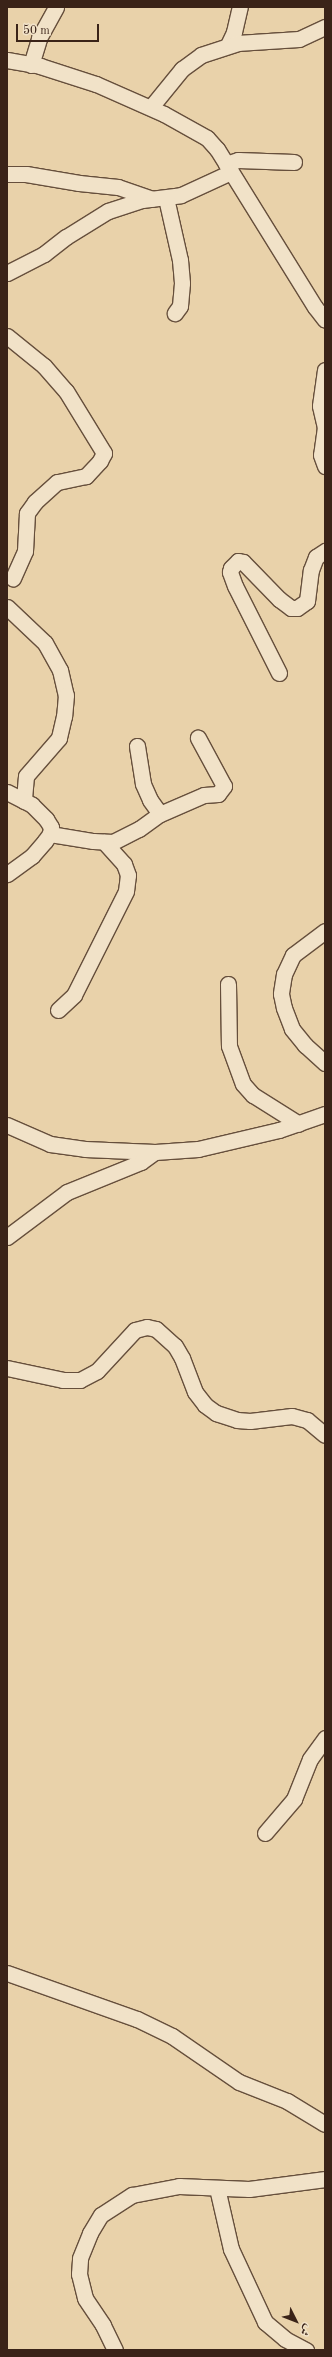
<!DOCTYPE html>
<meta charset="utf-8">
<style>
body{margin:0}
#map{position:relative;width:332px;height:2357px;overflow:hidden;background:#e9d2aa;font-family:"Old Standard TT",Amiri,serif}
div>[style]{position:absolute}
.roads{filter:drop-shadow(1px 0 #664f3c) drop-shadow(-1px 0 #664f3c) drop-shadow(0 1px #664f3c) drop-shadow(0 -1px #664f3c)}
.minor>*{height:15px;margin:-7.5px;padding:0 7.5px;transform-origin:7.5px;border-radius:7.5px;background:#f1e2c8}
span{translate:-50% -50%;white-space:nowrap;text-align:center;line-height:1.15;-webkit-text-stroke:4px #f1e2c8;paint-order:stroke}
.frame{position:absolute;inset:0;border:8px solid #3a2318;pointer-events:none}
.north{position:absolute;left:276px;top:2301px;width:40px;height:40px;-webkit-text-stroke:3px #f1e2c8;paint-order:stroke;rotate:132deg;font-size:11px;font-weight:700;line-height:16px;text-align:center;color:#3a2318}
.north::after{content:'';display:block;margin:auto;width:14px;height:18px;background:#3a2318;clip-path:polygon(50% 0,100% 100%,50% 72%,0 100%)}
.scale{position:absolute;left:16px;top:24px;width:83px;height:18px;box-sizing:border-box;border:2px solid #3a2318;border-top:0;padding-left:5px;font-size:12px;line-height:14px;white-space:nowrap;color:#3a2318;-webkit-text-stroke:3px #f1e2c8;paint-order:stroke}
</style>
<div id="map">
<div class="roads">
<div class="minor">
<i style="left:228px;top:45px;width:14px;rotate:-65deg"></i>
<i style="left:234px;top:32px;width:26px;rotate:-77deg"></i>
<i style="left:7px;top:60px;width:34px;rotate:10deg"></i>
<i style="left:40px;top:66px;width:59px;rotate:17.8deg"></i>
<i style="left:96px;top:84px;width:74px;rotate:23.8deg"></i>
<i style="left:164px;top:114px;width:49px;rotate:29.2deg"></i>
<i style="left:207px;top:138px;width:15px;rotate:48deg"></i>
<i style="left:217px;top:149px;width:186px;rotate:58.2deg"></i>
<i style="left:315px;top:307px;width:16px;rotate:52deg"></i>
<i style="left:31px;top:65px;width:28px;rotate:-73deg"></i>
<i style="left:39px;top:38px;width:35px;rotate:-61deg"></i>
<i style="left:151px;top:107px;width:49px;rotate:-50.8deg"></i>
<i style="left:182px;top:69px;width:24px;rotate:-36deg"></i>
<i style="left:201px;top:55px;width:38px;rotate:-18deg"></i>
<i style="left:237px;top:43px;width:62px;rotate:-3.7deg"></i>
<i style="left:299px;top:39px;width:29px;rotate:-25deg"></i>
<i style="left:226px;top:164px;width:13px;rotate:-18deg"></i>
<i style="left:238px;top:160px;width:56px;rotate:2deg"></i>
<i style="left:7px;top:174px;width:19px"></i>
<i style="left:26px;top:174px;width:54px;rotate:9.6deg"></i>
<i style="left:79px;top:183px;width:39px;rotate:6deg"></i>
<i style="left:118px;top:187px;width:36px;rotate:19deg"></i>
<i style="left:166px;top:198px;width:64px;rotate:77.3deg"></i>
<i style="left:180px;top:260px;width:23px;rotate:85deg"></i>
<i style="left:182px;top:283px;width:23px;rotate:95deg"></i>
<i style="left:180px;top:306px;width:9px;rotate:126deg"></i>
<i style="left:7px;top:273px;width:42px;rotate:-27.2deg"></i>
<i style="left:44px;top:254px;width:28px;rotate:-38deg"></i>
<i style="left:66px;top:237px;width:49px;rotate:-31.8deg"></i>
<i style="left:108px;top:211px;width:36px;rotate:-18deg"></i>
<i style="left:142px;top:200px;width:39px;rotate:-7deg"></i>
<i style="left:181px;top:195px;width:55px;rotate:-24.7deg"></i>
<i style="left:7px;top:336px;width:48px;rotate:39deg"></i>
<i style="left:44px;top:366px;width:33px;rotate:49deg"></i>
<i style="left:66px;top:391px;width:73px;rotate:58.5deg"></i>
<i style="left:104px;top:453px;width:9px;rotate:117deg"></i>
<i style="left:100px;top:461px;width:21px;rotate:133deg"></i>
<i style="left:86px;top:476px;width:30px;rotate:168deg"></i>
<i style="left:57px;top:482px;width:30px;rotate:138deg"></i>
<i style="left:35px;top:502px;width:14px;rotate:126deg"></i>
<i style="left:27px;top:513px;width:38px;rotate:93deg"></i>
<i style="left:25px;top:551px;width:30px;rotate:114deg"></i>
<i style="left:325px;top:370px;width:36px;rotate:98deg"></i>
<i style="left:320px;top:406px;width:22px;rotate:77deg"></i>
<i style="left:325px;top:427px;width:28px;rotate:98deg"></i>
<i style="left:321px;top:455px;width:12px;rotate:70deg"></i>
<i style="left:7px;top:607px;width:52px;rotate:43.5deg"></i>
<i style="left:45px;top:643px;width:31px;rotate:61deg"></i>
<i style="left:60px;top:670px;width:26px;rotate:77deg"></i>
<i style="left:66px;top:695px;width:21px;rotate:95deg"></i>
<i style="left:64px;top:716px;width:23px;rotate:103deg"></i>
<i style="left:59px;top:738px;width:50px;rotate:131deg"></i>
<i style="left:26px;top:776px;width:25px;rotate:95deg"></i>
<i style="left:279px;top:673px;width:97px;rotate:-116.8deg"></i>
<i style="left:235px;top:586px;width:15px;rotate:-110deg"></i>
<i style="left:230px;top:572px;width:4px;rotate:-76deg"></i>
<i style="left:231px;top:568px;width:10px;rotate:-45deg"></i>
<i style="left:238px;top:561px;width:5px;rotate:11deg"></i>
<i style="left:243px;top:562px;width:52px;rotate:45.8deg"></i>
<i style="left:279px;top:599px;width:15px;rotate:37deg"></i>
<i style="left:291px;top:608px;width:6px"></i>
<i style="left:297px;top:608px;width:12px;rotate:-35deg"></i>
<i style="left:307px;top:601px;width:31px;rotate:-83deg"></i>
<i style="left:311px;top:570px;width:14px;rotate:-69deg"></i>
<i style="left:316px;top:557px;width:11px;rotate:-34deg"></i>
<i style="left:137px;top:746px;width:38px;rotate:81deg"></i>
<i style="left:143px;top:784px;width:17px;rotate:66deg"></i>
<i style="left:150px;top:800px;width:17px;rotate:54deg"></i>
<i style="left:7px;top:792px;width:28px;rotate:27deg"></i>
<i style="left:32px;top:805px;width:20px;rotate:45deg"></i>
<i style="left:46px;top:819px;width:9px;rotate:58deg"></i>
<i style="left:51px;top:827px;width:7px;rotate:98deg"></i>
<i style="left:50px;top:834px;width:9px;rotate:126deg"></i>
<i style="left:45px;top:841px;width:20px;rotate:131deg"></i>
<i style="left:32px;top:856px;width:31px;rotate:144deg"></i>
<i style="left:50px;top:834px;width:44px;rotate:9.2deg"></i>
<i style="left:93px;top:841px;width:20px;rotate:3deg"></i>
<i style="left:113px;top:842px;width:29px;rotate:-27deg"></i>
<i style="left:139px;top:829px;width:26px;rotate:-36deg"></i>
<i style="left:160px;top:814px;width:48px;rotate:-23.4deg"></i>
<i style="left:204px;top:795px;width:14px;rotate:-4deg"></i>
<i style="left:218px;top:794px;width:10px;rotate:-53deg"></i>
<i style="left:224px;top:786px;width:55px;rotate:-118.4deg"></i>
<i style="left:325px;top:931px;width:40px;rotate:143deg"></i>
<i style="left:293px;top:955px;width:21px;rotate:115deg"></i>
<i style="left:284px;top:974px;width:20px;rotate:99deg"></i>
<i style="left:281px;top:994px;width:14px;rotate:78deg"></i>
<i style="left:284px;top:1008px;width:22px;rotate:69deg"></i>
<i style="left:292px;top:1029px;width:21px;rotate:51deg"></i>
<i style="left:305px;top:1045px;width:27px;rotate:42deg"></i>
<i style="left:228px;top:984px;width:62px;rotate:89.1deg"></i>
<i style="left:229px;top:1046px;width:40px;rotate:69.8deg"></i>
<i style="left:243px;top:1084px;width:15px;rotate:48deg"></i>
<i style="left:253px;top:1095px;width:54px;rotate:32.2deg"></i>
<i style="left:58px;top:1010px;width:22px;rotate:-43deg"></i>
<i style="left:74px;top:995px;width:116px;rotate:-63.4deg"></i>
<i style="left:126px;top:891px;width:16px;rotate:-83deg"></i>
<i style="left:128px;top:875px;width:12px;rotate:-110deg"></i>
<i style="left:124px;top:864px;width:30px;rotate:-132deg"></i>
<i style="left:7px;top:1125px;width:47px;rotate:23.8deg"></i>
<i style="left:50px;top:1144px;width:35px;rotate:8deg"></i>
<i style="left:85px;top:1149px;width:70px;rotate:2.5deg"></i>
<i style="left:155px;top:1152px;width:43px;rotate:-4deg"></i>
<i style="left:198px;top:1149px;width:83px;rotate:-13.2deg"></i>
<i style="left:279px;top:1130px;width:49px;rotate:-19.2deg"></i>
<i style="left:7px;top:1237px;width:75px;rotate:-36.9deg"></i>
<i style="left:67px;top:1192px;width:80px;rotate:-22.1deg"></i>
<i style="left:141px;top:1162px;width:17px;rotate:-36deg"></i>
<i style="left:7px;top:1368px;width:57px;rotate:12.1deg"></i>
<i style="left:63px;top:1380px;width:17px"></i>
<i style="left:80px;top:1380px;width:19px;rotate:-28deg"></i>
<i style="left:97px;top:1371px;width:56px;rotate:-47.2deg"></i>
<i style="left:135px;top:1330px;width:12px;rotate:-14deg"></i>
<i style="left:147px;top:1327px;width:9px;rotate:13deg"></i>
<i style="left:156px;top:1329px;width:25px;rotate:42deg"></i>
<i style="left:175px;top:1346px;width:14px;rotate:60deg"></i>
<i style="left:182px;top:1358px;width:36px;rotate:69deg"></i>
<i style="left:195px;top:1392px;width:16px;rotate:52deg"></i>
<i style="left:205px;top:1405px;width:14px;rotate:36deg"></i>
<i style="left:216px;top:1413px;width:22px;rotate:18deg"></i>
<i style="left:237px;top:1420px;width:13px;rotate:4deg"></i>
<i style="left:250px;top:1421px;width:42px;rotate:-6.8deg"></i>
<i style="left:292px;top:1416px;width:16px;rotate:15deg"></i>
<i style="left:307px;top:1420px;width:23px;rotate:40deg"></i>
<i style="left:265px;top:1833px;width:45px;rotate:-49.5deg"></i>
<i style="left:294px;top:1799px;width:43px;rotate:-68.2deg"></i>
<i style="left:310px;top:1759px;width:26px;rotate:-54deg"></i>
<i style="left:7px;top:1973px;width:138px;rotate:19.5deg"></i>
<i style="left:137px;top:2019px;width:39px;rotate:26deg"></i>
<i style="left:172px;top:2036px;width:81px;rotate:34.5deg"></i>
<i style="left:239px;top:2082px;width:52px;rotate:21.6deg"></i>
<i style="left:287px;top:2101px;width:44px;rotate:31.2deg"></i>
<i style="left:217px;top:2188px;width:63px;rotate:77.1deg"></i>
<i style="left:231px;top:2249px;width:81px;rotate:65deg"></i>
<i style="left:265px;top:2322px;width:26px;rotate:40deg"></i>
<i style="left:285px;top:2339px;width:24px;rotate:28deg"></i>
<i style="left:115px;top:2350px;width:28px;rotate:-116deg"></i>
<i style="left:103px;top:2325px;width:32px;rotate:-124deg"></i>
<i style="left:85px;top:2298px;width:25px;rotate:-104deg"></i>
<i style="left:79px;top:2274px;width:16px;rotate:-86deg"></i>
<i style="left:80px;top:2258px;width:27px;rotate:-68deg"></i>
<i style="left:90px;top:2233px;width:21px;rotate:-59deg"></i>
<i style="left:101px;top:2215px;width:37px;rotate:-33deg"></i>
<i style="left:132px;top:2195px;width:48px;rotate:-10.8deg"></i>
<i style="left:179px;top:2186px;width:70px;rotate:2.5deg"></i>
<i style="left:249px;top:2189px;width:77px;rotate:-7.5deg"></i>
</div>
</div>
<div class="frame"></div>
<div class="north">ش</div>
<div class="scale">50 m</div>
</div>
